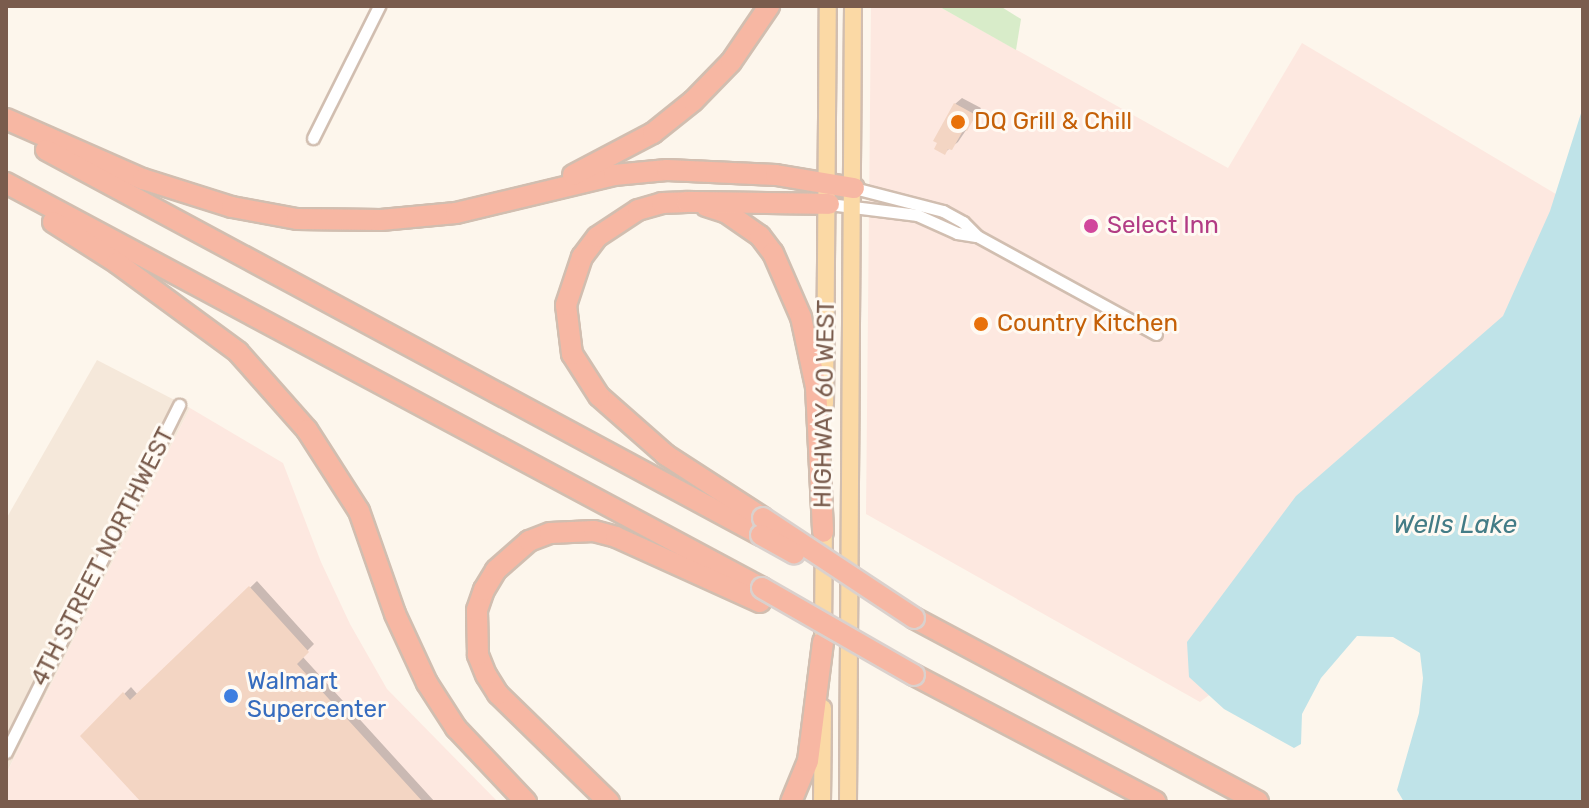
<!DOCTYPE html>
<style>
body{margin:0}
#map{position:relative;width:1589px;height:808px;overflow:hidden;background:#fdf6ec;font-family:Rubik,sans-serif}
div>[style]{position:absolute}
.residential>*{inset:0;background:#f5e8da}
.commercial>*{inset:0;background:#fde8e0}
.green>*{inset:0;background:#d8ecc9}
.water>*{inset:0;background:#bfe3e8}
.shadow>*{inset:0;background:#0003}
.building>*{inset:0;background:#f3d5c3}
.roads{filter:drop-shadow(2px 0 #d1beb0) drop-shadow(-2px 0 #d1beb0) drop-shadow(0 2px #d1beb0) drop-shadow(0 -2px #d1beb0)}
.street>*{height:11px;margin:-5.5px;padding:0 5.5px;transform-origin:5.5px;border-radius:5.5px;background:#fff}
.primary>*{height:16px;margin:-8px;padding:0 8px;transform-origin:8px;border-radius:8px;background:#fbd9a5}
.highway>*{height:20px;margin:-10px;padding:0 10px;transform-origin:10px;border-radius:10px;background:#f7b7a3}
.bridges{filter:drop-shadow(2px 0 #dad1cd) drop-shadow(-2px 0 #dad1cd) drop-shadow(0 2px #dad1cd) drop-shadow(0 -2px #dad1cd)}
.highway-bridge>*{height:20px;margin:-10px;padding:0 10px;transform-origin:10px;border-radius:10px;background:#f7b7a3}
.dots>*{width:22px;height:22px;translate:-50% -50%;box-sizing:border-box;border:4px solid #fffaf3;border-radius:50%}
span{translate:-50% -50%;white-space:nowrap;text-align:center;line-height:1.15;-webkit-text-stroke:6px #fffaf3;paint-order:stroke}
.food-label{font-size:24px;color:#c56008}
.left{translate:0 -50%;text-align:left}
.hotel-label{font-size:24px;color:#b23c85}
.street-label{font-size:24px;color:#7a5c4d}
.shop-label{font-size:24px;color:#366cbe}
.water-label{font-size:26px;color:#437c86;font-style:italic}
.frame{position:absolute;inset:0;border:8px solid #7a5c4d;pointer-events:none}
</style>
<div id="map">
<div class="residential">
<i style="clip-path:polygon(97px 360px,190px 408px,6px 774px,6px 519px)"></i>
</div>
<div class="commercial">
<i style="clip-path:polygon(871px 6px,938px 6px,1228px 168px,1302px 43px,1581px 209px,1393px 556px,1200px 702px,866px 514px)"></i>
<i style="clip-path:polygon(190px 408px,283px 463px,321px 562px,350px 624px,387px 689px,498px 802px,6px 802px,6px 774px)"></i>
</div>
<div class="green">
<i style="clip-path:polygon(938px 6px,1000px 6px,1021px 19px,1016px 50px)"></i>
</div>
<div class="water">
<i style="clip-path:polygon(1583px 107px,1583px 802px,1404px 802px,1397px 790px,1419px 713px,1423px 678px,1420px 653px,1393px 637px,1357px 636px,1321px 678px,1302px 714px,1301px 744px,1294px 748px,1224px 709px,1189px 677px,1187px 642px,1296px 496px,1503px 316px,1550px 211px)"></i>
</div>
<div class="shadow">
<i style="clip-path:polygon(962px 98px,981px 108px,958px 142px,944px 153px,955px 104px)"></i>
<i style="clip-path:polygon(257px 581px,314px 644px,302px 656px,435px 802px,144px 802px,83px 736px,131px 687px,138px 695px)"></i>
</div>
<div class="building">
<i style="clip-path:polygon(954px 103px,976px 115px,967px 131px,964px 129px,952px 150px,948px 149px,945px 155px,934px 149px,937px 143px,933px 141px)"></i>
<i style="clip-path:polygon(249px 586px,309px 652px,297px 664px,423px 802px,141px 802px,80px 736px,123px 692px,130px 700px)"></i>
</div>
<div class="roads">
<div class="street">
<i style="left:313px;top:138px;width:148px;rotate:-63.4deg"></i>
<i style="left:854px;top:188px;width:92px;rotate:14.5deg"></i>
<i style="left:943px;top:211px;width:23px;rotate:29deg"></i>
<i style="left:963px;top:222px;width:20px;rotate:45deg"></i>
<i style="left:977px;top:236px;width:204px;rotate:28.7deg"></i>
<i style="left:829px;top:204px;width:89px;rotate:7.1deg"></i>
<i style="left:917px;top:215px;width:44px;rotate:24.2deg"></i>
<i style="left:957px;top:233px;width:19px;rotate:9deg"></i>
<i style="left:6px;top:752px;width:388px;rotate:-63.5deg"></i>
</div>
<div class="primary">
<i style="left:825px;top:404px;width:398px;rotate:-89.6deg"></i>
<i style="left:823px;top:632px;width:108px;rotate:-89.5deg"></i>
<i style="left:822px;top:802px;width:94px;rotate:-89.4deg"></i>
<i style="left:848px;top:802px;width:796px;rotate:-89.64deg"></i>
</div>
<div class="highway">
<i style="left:6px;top:119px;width:150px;rotate:23.7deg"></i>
<i style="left:143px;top:179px;width:93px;rotate:17.5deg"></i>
<i style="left:232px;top:207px;width:66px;rotate:10.5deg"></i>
<i style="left:297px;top:219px;width:84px;rotate:0.7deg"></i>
<i style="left:381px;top:220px;width:75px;rotate:-5.3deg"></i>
<i style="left:456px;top:213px;width:163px;rotate:-13.5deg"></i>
<i style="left:614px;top:175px;width:53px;rotate:-5.4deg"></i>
<i style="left:667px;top:170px;width:109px;rotate:2.6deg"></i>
<i style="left:776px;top:175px;width:79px;rotate:9.5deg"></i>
<i style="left:46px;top:150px;width:812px;rotate:28.3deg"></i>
<i style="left:573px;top:175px;width:90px;rotate:-27.7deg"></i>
<i style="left:653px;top:133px;width:51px;rotate:-38.7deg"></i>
<i style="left:693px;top:101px;width:54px;rotate:-45.7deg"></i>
<i style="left:731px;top:62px;width:68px;rotate:-55.8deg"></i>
<i style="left:6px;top:183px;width:858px;rotate:28.18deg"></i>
<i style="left:706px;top:206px;width:22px;rotate:18deg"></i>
<i style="left:727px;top:213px;width:40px;rotate:34.9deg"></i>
<i style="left:760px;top:236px;width:21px;rotate:53deg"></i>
<i style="left:773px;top:253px;width:70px;rotate:66.4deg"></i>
<i style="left:801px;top:317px;width:72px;rotate:77.9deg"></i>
<i style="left:816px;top:387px;width:145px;rotate:87.2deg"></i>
<i style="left:53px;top:222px;width:76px;rotate:32.6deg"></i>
<i style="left:117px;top:263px;width:150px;rotate:36.3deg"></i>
<i style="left:238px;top:352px;width:104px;rotate:48.5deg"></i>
<i style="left:307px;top:430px;width:96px;rotate:57.3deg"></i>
<i style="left:359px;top:511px;width:109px;rotate:70.7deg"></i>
<i style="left:395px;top:614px;width:76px;rotate:65.1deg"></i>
<i style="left:427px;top:683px;width:54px;rotate:57.2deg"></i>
<i style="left:456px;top:728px;width:102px;rotate:46.6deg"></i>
<i style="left:763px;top:518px;width:116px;rotate:-147deg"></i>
<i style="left:666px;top:455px;width:89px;rotate:-138.6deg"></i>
<i style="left:599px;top:396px;width:50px;rotate:-122.7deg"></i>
<i style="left:572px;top:354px;width:49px;rotate:-97deg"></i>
<i style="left:566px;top:305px;width:51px;rotate:-71.6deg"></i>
<i style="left:582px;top:257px;width:25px;rotate:-53deg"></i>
<i style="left:597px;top:237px;width:49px;rotate:-33.4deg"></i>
<i style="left:638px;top:210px;width:25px;rotate:-16deg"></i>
<i style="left:662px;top:203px;width:25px;rotate:-2deg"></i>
<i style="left:687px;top:202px;width:142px;rotate:0.8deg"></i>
<i style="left:914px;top:618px;width:390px;rotate:28.1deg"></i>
<i style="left:914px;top:675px;width:273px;rotate:27.7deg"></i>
<i style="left:609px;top:802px;width:155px;rotate:-135.8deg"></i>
<i style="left:498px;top:694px;width:22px;rotate:-122deg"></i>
<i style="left:486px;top:675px;width:22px;rotate:-112deg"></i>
<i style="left:478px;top:655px;width:45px;rotate:-91.3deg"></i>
<i style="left:477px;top:610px;width:21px;rotate:-71deg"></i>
<i style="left:484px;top:590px;width:23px;rotate:-59deg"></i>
<i style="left:496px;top:570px;width:44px;rotate:-41.3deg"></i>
<i style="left:529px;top:541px;width:22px;rotate:-21deg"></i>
<i style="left:550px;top:533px;width:44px;rotate:-2.6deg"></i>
<i style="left:594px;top:531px;width:23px;rotate:15deg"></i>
<i style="left:616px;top:537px;width:158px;rotate:24.3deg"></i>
<i style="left:791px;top:802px;width:44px;rotate:-67.5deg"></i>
<i style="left:808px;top:761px;width:120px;rotate:-82.8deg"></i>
</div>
</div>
<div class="bridges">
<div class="highway-bridge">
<i style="left:763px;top:518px;width:181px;rotate:33.5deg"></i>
<i style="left:761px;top:535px;width:38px;rotate:29deg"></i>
<i style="left:762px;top:588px;width:175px;rotate:29.8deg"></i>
</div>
</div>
<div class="dots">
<i style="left:958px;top:122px;background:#e8710a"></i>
<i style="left:1091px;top:226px;background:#d1479c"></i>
<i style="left:981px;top:324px;background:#e8710a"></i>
<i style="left:231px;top:696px;background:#3f7fe0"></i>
</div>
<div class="food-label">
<span class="left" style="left:974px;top:122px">DQ Grill &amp; Chill</span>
<span class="left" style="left:997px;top:324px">Country Kitchen</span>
</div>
<div class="hotel-label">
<span class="left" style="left:1107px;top:226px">Select Inn</span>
</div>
<div class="street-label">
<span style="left:825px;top:404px;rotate:-89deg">HIGHWAY 60 WEST</span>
<span style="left:103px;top:557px;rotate:-63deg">4TH STREET NORTHWEST</span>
</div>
<div class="shop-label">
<span class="left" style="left:247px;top:696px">Walmart<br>Supercenter</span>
</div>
<div class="water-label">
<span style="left:1455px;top:525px">Wells Lake</span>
</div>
<div class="frame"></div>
</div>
